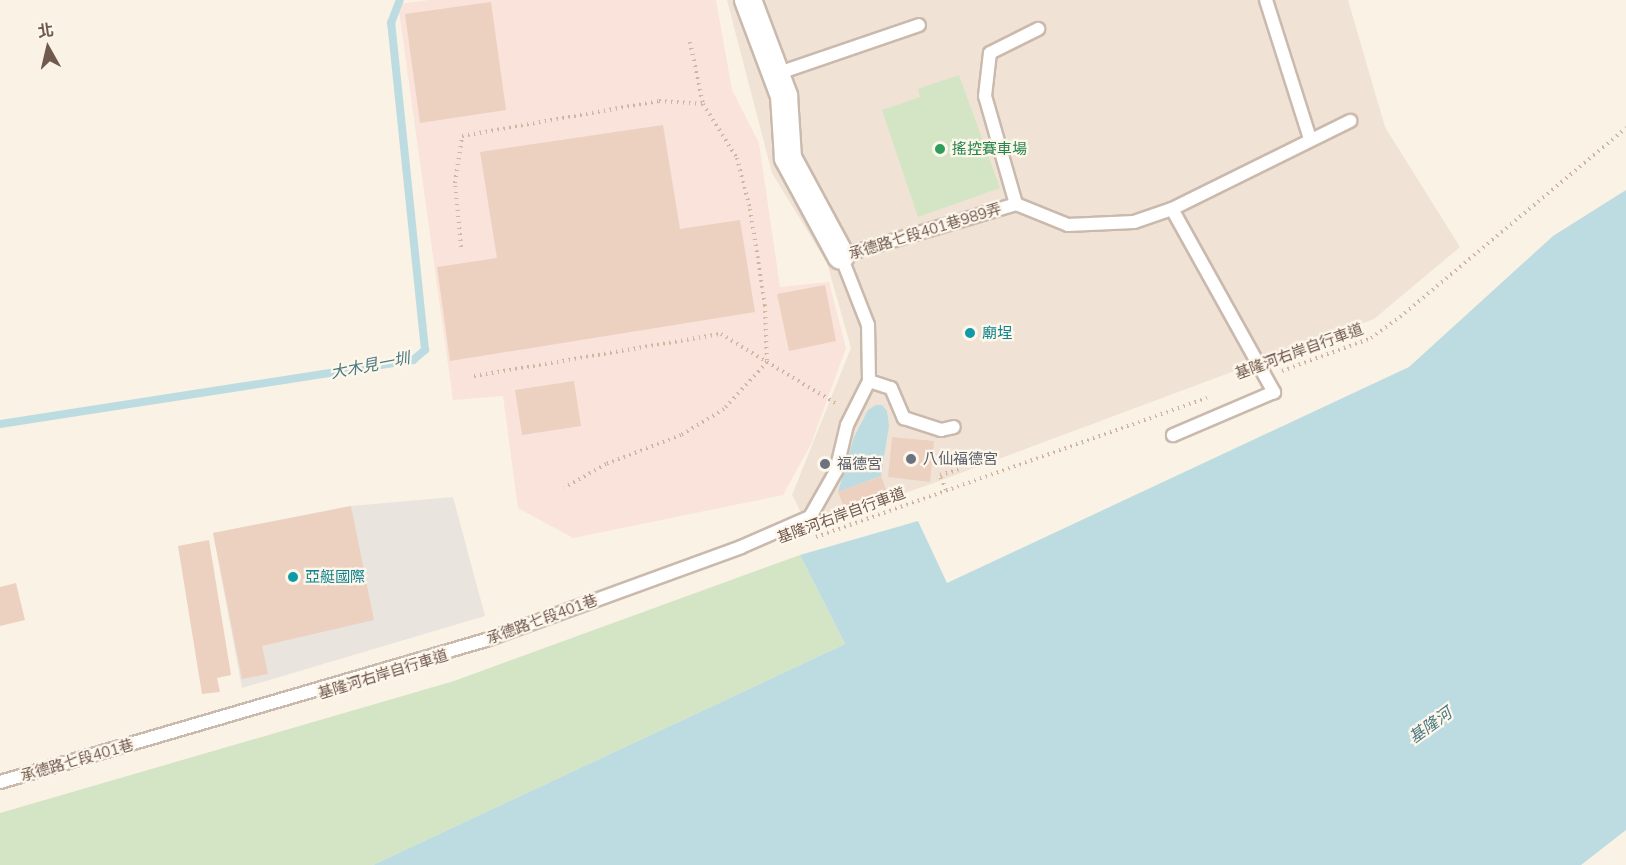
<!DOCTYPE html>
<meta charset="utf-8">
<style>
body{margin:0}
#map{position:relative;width:1626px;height:865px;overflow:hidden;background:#faf2e5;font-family:Mulish,"Noto Sans TC",sans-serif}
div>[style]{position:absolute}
.residential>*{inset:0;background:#f0e3d5}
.commercial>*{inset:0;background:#f9e3da}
.industrial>*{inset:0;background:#eae4df}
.green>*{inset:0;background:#d3e5c5}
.water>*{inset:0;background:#bcdce1}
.stream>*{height:8px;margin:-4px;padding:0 4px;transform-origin:4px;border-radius:4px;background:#bcdce1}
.building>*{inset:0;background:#ecd1c0}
.path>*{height:4px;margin-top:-2px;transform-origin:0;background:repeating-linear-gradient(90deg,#d0b5a3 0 1.5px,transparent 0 6px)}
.roads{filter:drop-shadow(2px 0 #cab9ad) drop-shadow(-2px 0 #cab9ad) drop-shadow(0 2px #cab9ad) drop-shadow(0 -2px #cab9ad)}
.service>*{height:12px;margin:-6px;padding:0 6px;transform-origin:6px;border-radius:6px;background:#fff}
.minor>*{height:26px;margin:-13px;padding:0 13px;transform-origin:13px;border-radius:13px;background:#fff}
.dots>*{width:16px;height:16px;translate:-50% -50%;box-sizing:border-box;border:3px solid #fdf6eb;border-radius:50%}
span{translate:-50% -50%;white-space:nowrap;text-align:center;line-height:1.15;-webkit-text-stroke:4.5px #fdf6eb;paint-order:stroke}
.leisure-label{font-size:15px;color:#27864d}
.left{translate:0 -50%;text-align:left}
.street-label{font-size:15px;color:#70594d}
.culture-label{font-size:15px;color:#0d838f}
.worship-label{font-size:15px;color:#5b616d}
.water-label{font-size:16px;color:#4a7880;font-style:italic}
.north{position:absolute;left:18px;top:18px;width:60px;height:60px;-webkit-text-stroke:4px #fdf6eb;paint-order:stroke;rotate:352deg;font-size:16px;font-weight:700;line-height:24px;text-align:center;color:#70594d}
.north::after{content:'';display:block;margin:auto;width:21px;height:27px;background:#70594d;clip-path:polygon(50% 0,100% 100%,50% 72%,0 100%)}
</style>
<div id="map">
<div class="residential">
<i style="clip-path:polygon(727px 0,1348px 0,1385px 127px,1460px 247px,1374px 319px,934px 483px,808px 526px,792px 495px,851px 348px,827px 263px,772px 173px)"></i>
</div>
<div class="commercial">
<i style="clip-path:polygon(429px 0,716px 0,732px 90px,759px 143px,780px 287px,829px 282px,846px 348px,811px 444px,783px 495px,573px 538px,518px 508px,503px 396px,453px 400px,398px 4px)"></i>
</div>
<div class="industrial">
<i style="clip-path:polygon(453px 497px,485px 616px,242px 688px,213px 533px,351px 506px)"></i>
</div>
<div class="green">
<i style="clip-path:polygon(959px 75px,1000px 188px,918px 217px,882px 110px,920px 97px,918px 89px)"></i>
<i style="clip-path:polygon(800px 555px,845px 644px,373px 865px,0 865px,0 813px,454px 681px)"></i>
</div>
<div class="water">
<i style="clip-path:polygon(1626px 190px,1626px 830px,1581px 865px,373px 865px,845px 644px,800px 555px,918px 521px,947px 583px,1409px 367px,1553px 236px)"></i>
<i style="clip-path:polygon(876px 405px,882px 405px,887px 411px,889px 426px,881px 476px,838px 492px,854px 437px,868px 410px)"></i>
</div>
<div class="stream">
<i style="left:0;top:424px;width:418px;rotate:-8.8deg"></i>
<i style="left:413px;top:360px;width:16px;rotate:-40deg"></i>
<i style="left:425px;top:350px;width:329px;rotate:-95.9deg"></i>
<i style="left:391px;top:23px;width:25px;rotate:-69deg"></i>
</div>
<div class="building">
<i style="clip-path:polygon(491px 2px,506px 110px,420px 123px,405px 14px)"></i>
<i style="clip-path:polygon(663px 125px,680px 229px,740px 220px,755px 312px,450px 361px,437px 267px,497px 258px,480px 152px)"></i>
<i style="clip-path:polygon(825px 285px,836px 341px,789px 351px,777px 294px)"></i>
<i style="clip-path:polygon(574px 381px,581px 426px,522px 435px,515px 390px)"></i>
<i style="clip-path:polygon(892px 437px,934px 441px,930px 482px,888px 477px)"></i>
<i style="clip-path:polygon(881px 476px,887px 492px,844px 507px,838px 492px)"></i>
<i style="clip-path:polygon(351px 506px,374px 620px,262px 646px,268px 674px,242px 679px,213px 533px)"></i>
<i style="clip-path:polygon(209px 540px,231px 675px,217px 678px,220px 692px,202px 694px,178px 546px)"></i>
<i style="clip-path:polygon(16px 583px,25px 620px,0 626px,0 587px)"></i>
</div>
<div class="path">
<i style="left:690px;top:42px;width:63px;rotate:78.2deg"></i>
<i style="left:461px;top:247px;width:64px;rotate:-95.4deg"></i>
<i style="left:455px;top:183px;width:48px;rotate:-81.5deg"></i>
<i style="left:462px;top:136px;width:200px;rotate:-10.1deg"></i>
<i style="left:659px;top:101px;width:44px;rotate:3.9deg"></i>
<i style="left:703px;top:104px;width:64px;rotate:57.8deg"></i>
<i style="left:737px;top:158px;width:53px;rotate:75.7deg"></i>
<i style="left:750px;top:209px;width:97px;rotate:81.1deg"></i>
<i style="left:765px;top:305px;width:57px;rotate:88deg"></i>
<i style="left:767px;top:362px;width:82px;rotate:31deg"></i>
<i style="left:1282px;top:371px;width:95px;rotate:-20.3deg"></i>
<i style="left:1371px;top:338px;width:36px;rotate:-36deg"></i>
<i style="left:1400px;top:317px;width:295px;rotate:-39.9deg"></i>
<i style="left:474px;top:376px;width:251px;rotate:-9.7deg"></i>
<i style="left:721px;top:334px;width:54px;rotate:31.3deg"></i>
<i style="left:767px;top:362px;width:64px;rotate:132.5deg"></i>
<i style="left:724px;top:409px;width:50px;rotate:148.8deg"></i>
<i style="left:681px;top:435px;width:80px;rotate:158.9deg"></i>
<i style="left:606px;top:464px;width:48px;rotate:150.3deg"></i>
<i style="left:946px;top:490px;width:16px;rotate:-112deg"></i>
<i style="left:940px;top:475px;width:19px;rotate:-16deg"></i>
<i style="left:816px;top:537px;width:415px;rotate:-19.6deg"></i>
</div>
<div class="roads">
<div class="service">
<i style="left:1266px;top:0;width:146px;rotate:72.4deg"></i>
<i style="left:776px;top:74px;width:151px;rotate:-18.9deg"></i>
<i style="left:1016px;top:204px;width:112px;rotate:-106deg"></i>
<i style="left:985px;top:96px;width:43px;rotate:-83.4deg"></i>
<i style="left:990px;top:53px;width:54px;rotate:-26.6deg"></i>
<i style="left:1172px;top:209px;width:199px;rotate:-26.3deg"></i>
<i style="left:869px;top:381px;width:23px;rotate:18deg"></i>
<i style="left:891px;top:388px;width:33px;rotate:67deg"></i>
<i style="left:904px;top:418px;width:39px;rotate:18deg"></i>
<i style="left:941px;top:430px;width:13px;rotate:-13deg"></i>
<i style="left:0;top:782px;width:506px;rotate:-16.29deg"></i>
<i style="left:486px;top:640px;width:271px;rotate:-20deg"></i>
<i style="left:741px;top:547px;width:75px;rotate:-23.5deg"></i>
<i style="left:810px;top:517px;width:53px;rotate:-60.5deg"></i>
<i style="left:836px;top:471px;width:47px;rotate:-76.6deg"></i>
<i style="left:847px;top:425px;width:49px;rotate:-63.4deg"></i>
<i style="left:869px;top:381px;width:56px;rotate:-91deg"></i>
<i style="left:868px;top:325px;width:74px;rotate:-111.4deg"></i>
<i style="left:841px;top:256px;width:183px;rotate:-16.5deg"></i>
<i style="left:1016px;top:204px;width:56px;rotate:22deg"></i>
<i style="left:1068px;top:225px;width:66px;rotate:-2.6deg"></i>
<i style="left:1134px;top:222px;width:40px;rotate:-18.9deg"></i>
<i style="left:1172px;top:209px;width:210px;rotate:60.9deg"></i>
<i style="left:1274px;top:392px;width:110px;rotate:156.9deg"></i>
</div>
<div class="minor">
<i style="left:748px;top:0;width:103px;rotate:69.4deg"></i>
<i style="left:784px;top:96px;width:62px;rotate:86.3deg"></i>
<i style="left:788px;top:158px;width:111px;rotate:61.6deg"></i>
</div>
</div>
<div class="dots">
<i style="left:940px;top:149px;background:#2e9e5b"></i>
<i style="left:970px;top:333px;background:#0f9aa8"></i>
<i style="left:911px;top:459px;background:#6b7280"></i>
<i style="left:825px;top:464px;background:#6b7280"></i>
<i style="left:293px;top:577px;background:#0f9aa8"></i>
</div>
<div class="leisure-label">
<span class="left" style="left:952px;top:149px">搖控賽車場</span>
</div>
<div class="street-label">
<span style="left:925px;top:231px;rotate:-17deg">承德路七段401巷989弄</span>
<span style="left:1299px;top:351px;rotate:-20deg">基隆河右岸自行車道</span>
<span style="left:841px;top:515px;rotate:-20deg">基隆河右岸自行車道</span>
<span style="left:542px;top:619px;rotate:-20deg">承德路七段401巷</span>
<span style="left:383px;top:674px;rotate:-17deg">基隆河右岸自行車道</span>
<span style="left:77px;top:760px;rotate:-16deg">承德路七段401巷</span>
</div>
<div class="culture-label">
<span class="left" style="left:982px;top:333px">廟埕</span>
<span class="left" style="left:305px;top:577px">亞艇國際</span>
</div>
<div class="worship-label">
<span class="left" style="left:923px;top:459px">八仙福德宮</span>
<span class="left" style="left:837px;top:464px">福德宮</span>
</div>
<div class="water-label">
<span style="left:370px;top:365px;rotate:-11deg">大木見一圳</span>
<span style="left:1430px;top:725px;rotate:-36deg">基隆河</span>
</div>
<div class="north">北</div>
</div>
